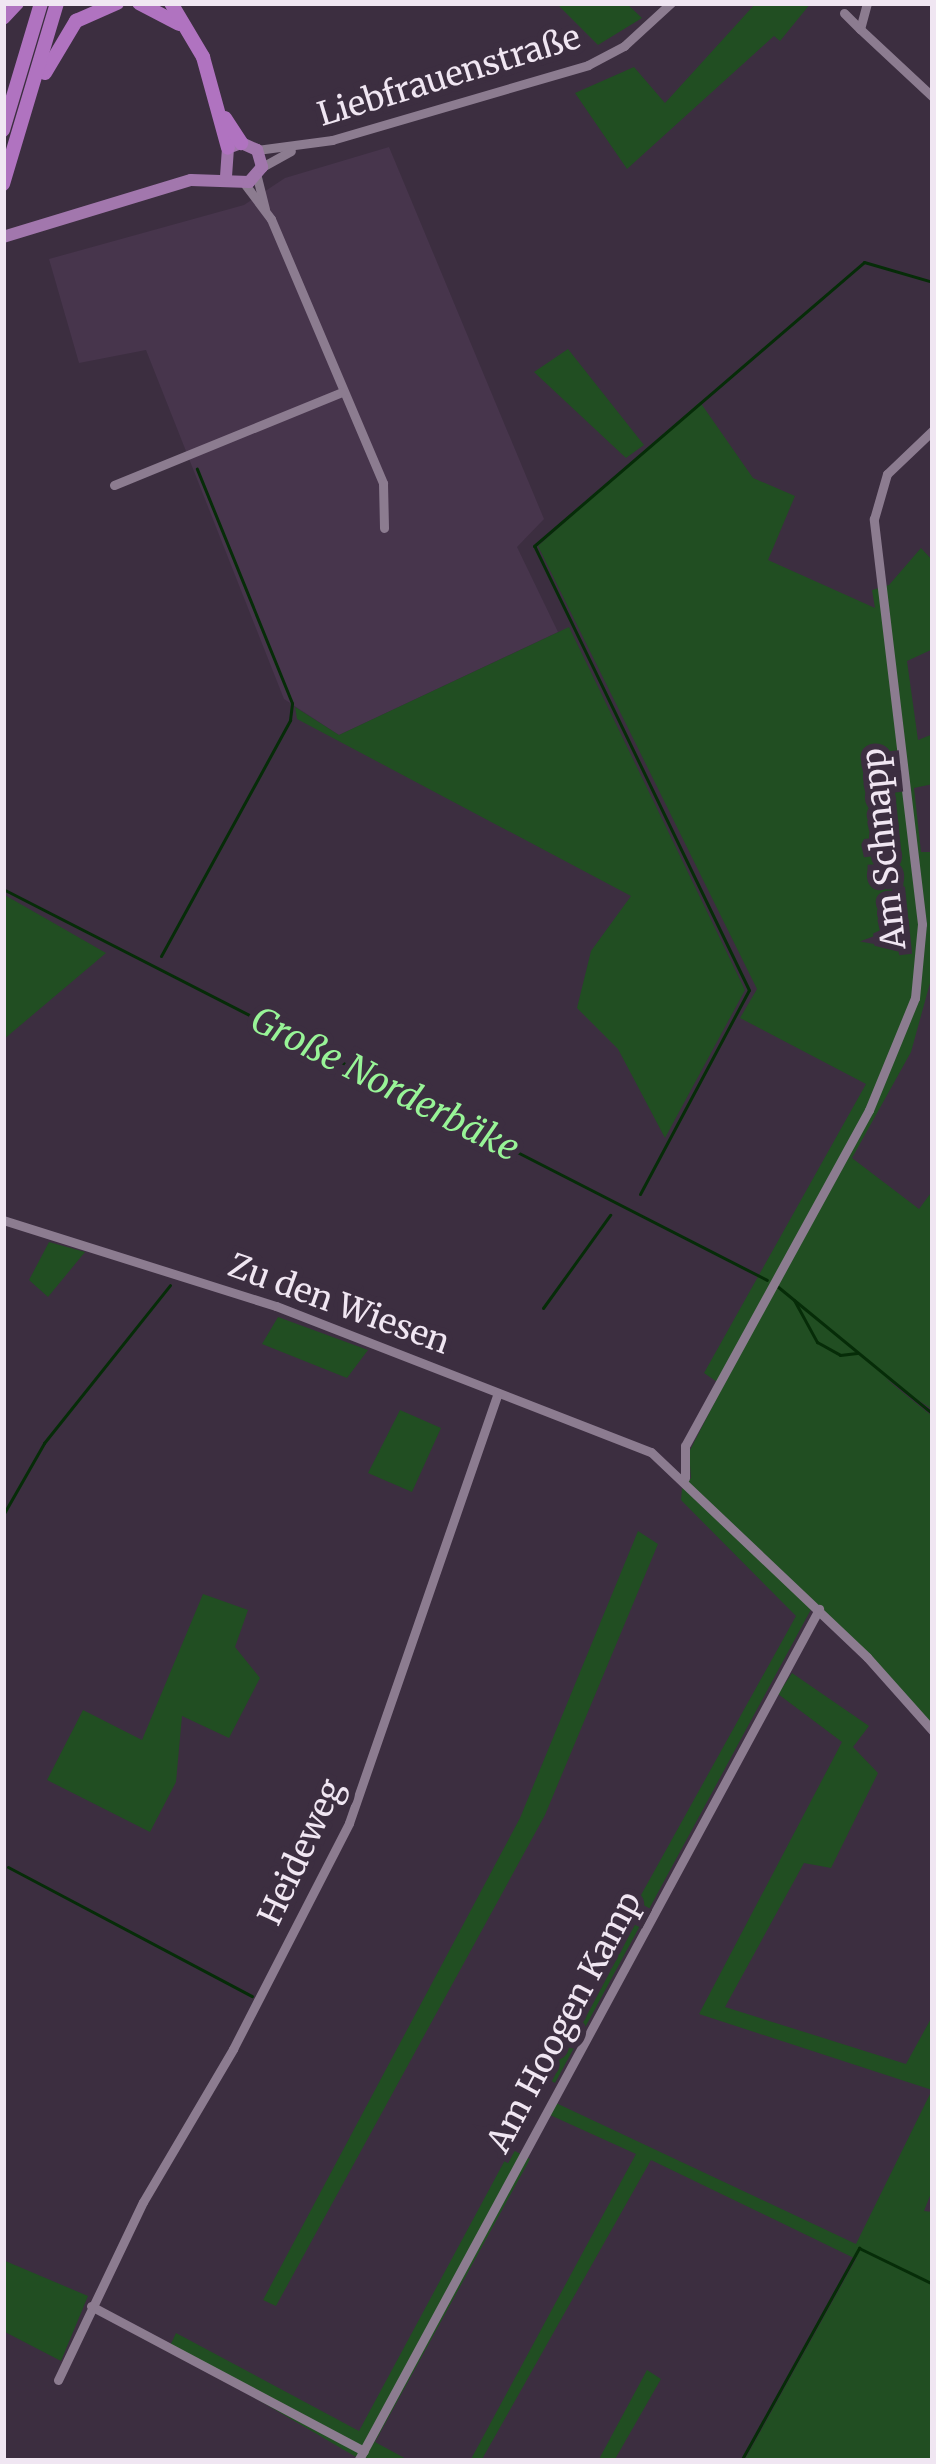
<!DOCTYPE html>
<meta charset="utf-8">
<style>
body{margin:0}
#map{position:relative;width:936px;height:2464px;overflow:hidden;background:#3c2e40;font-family:Merriweather,serif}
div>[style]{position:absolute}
.built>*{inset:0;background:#47354c}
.green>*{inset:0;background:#214e22}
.stream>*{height:3px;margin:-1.5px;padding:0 1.5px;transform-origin:1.5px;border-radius:1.5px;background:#062c08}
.minor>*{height:9px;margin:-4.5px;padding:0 4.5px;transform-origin:4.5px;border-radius:4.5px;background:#8c7c90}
.major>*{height:12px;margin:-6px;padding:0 6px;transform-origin:6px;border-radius:6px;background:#a277ad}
.highway>*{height:14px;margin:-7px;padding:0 7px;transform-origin:7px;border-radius:7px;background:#b073c0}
span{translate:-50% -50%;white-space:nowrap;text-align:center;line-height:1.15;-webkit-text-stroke:12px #3c2e40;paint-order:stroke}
.street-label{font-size:33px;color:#f0e6f2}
.water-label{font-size:36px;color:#98f497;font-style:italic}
.frame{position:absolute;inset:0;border:6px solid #f0e6f2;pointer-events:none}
</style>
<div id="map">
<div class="built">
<i style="clip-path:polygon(389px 147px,544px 519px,517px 547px,558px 632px,339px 735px,284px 699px,146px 350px,79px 363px,49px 259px,244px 205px,285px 178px)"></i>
</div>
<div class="green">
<i style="clip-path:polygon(556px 3px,626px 3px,642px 18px,598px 45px)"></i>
<i style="clip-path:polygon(756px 3px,811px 3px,780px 41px,774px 36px,627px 169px,575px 93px,634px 67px,665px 103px)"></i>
<i style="clip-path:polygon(568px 349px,644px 445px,626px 458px,534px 372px)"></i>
<i style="clip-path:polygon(700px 402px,753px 478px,795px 496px,768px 560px,875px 608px,872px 590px,889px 585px,921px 548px,933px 561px,933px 649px,907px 661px,918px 740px,933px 734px,933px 784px,914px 788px,921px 852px,933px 852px,930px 983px,911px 1052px,852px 1158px,919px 1209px,933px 1190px,933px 1410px,885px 1378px,933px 1417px,933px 1728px,815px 1602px,555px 2083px,541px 2075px,796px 1616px,681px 1500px,682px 1489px,691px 1478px,689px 1452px,723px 1386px,704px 1373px,866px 1084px,740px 1018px,757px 989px,538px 546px)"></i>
<i style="clip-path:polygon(569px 627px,745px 990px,665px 1138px,618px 1049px,577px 1008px,591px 951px,631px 896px,297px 719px,295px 707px,339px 735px)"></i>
<i style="clip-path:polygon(3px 894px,106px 953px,3px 1040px)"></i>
<i style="clip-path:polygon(49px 1242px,85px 1252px,48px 1297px,29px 1280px)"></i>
<i style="clip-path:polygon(278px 1317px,368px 1350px,347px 1378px,262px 1344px)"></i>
<i style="clip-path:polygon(400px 1410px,441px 1428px,412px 1492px,368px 1473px)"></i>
<i style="clip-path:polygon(638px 1531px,658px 1544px,545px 1815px,276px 2306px,263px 2300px,520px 1818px)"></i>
<i style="clip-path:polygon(203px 1594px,248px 1610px,235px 1647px,260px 1678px,229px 1738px,182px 1716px,176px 1782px,150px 1832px,47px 1780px,83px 1710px,142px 1740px)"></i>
<i style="clip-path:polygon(792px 1673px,869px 1726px,853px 1747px,878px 1773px,831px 1868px,804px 1863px,725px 2007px,906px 2064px,933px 2015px,933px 2188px,924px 2211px,933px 2212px,933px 2283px,917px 2277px,933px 2285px,933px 2461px,744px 2461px,856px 2259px,651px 2160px,481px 2461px,470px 2461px,636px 2154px,550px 2115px,556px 2103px,856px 2244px,932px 2090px,699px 2014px,842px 1742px,778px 1694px)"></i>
<i style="clip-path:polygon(511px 2149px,530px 2159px,375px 2442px,410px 2461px,363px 2461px,169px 2348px,176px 2333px,359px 2431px)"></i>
<i style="clip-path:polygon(3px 2260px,88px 2296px,61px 2361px,3px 2331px)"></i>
<i style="clip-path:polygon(647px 2370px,661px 2379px,614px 2461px,598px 2461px)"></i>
</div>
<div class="stream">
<i style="left:3px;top:889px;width:858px;rotate:27.1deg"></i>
<i style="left:161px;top:956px;width:269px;rotate:-61.3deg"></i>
<i style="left:290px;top:720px;width:17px;rotate:-83deg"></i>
<i style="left:292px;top:703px;width:253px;rotate:-112.1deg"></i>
<i style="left:640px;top:1194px;width:231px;rotate:-61.9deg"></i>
<i style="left:749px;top:990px;width:493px;rotate:-115.8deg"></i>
<i style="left:534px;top:546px;width:435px;rotate:-40.7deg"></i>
<i style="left:864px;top:262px;width:72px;rotate:16.2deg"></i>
<i style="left:777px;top:1286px;width:202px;rotate:39.4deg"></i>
<i style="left:794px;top:1300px;width:48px;rotate:61.3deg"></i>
<i style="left:817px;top:1342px;width:26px;rotate:29deg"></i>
<i style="left:840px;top:1355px;width:17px;rotate:-7deg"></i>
<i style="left:543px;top:1308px;width:115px;rotate:-54.2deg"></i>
<i style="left:3px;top:1515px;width:83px;rotate:-60.3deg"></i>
<i style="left:44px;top:1443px;width:202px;rotate:-51.4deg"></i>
<i style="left:8px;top:1867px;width:276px;rotate:27.9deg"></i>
<i style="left:741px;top:2461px;width:244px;rotate:-61deg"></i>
<i style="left:859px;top:2248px;width:82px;rotate:25.9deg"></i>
</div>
<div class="minor">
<i style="left:867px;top:3px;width:27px;rotate:105deg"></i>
<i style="left:860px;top:29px;width:100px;rotate:43deg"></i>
<i style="left:844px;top:13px;width:23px;rotate:45deg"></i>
<i style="left:257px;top:150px;width:76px;rotate:-7.6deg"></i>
<i style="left:332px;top:140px;width:267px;rotate:-16.3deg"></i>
<i style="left:588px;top:65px;width:41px;rotate:-27.8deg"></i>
<i style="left:624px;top:46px;width:64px;rotate:-42.5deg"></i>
<i style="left:262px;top:167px;width:33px;rotate:-29deg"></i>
<i style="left:257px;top:177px;width:33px;rotate:76deg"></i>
<i style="left:244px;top:183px;width:45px;rotate:53.1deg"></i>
<i style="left:271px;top:219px;width:287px;rotate:67deg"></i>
<i style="left:383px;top:483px;width:45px;rotate:88.7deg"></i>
<i style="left:114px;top:485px;width:246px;rotate:-22.2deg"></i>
<i style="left:3px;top:1220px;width:286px;rotate:17.5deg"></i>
<i style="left:276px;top:1306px;width:402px;rotate:21.3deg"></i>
<i style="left:651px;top:1452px;width:298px;rotate:43.5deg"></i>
<i style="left:867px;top:1657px;width:99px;rotate:48.3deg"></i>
<i style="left:685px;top:1478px;width:32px;rotate:-90deg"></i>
<i style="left:685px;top:1446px;width:383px;rotate:-61.3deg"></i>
<i style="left:869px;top:1110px;width:121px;rotate:-67.7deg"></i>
<i style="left:915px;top:998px;width:74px;rotate:-84.6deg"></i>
<i style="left:922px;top:924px;width:408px;rotate:-96.8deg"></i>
<i style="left:874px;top:519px;width:47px;rotate:-73.9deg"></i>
<i style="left:887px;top:474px;width:64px;rotate:-43.7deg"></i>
<i style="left:91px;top:2306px;width:309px;rotate:28deg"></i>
<i style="left:58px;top:2380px;width:197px;rotate:-64.5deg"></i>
<i style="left:143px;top:2202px;width:178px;rotate:-59.5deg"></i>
<i style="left:233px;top:2049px;width:254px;rotate:-62.8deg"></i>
<i style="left:349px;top:1823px;width:455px;rotate:-70.9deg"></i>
<i style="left:358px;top:2461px;width:969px;rotate:-61.58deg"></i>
</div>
<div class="major">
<i style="left:3px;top:237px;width:196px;rotate:-16.9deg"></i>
<i style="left:191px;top:180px;width:58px;rotate:2deg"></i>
<i style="left:249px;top:182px;width:20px;rotate:-49deg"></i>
<i style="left:262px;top:167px;width:18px;rotate:-106deg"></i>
<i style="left:257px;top:150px;width:17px;rotate:-156deg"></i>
<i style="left:241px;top:143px;width:14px;rotate:159deg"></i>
<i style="left:228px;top:148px;width:29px;rotate:94deg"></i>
</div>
<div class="highway">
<i style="left:139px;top:3px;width:45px;rotate:27.7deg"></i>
<i style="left:171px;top:3px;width:63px;rotate:59.3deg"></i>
<i style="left:203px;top:57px;width:94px;rotate:74.6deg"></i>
<i style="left:3px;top:18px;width:21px;rotate:-47deg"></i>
<i style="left:45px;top:73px;width:61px;rotate:-59.2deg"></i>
<i style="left:76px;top:21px;width:45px;rotate:-23.7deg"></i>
<i style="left:225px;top:118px;width:30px;rotate:57deg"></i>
<i style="left:3px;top:130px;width:133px;rotate:-73.3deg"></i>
<i style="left:3px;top:184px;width:189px;rotate:-73.4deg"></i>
</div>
<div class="street-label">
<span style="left:449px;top:76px;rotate:-17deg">Liebfrauenstraße</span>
<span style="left:884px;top:849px;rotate:-96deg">Am Schnapp</span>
<span style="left:339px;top:1304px;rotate:20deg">Zu den Wiesen</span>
<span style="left:301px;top:1852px;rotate:-65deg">Heideweg</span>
<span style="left:564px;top:2022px;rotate:-62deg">Am Hoogen Kamp</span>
</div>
<div class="water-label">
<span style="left:385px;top:1084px;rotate:27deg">Große Norderbäke</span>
</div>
<div class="frame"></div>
</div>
